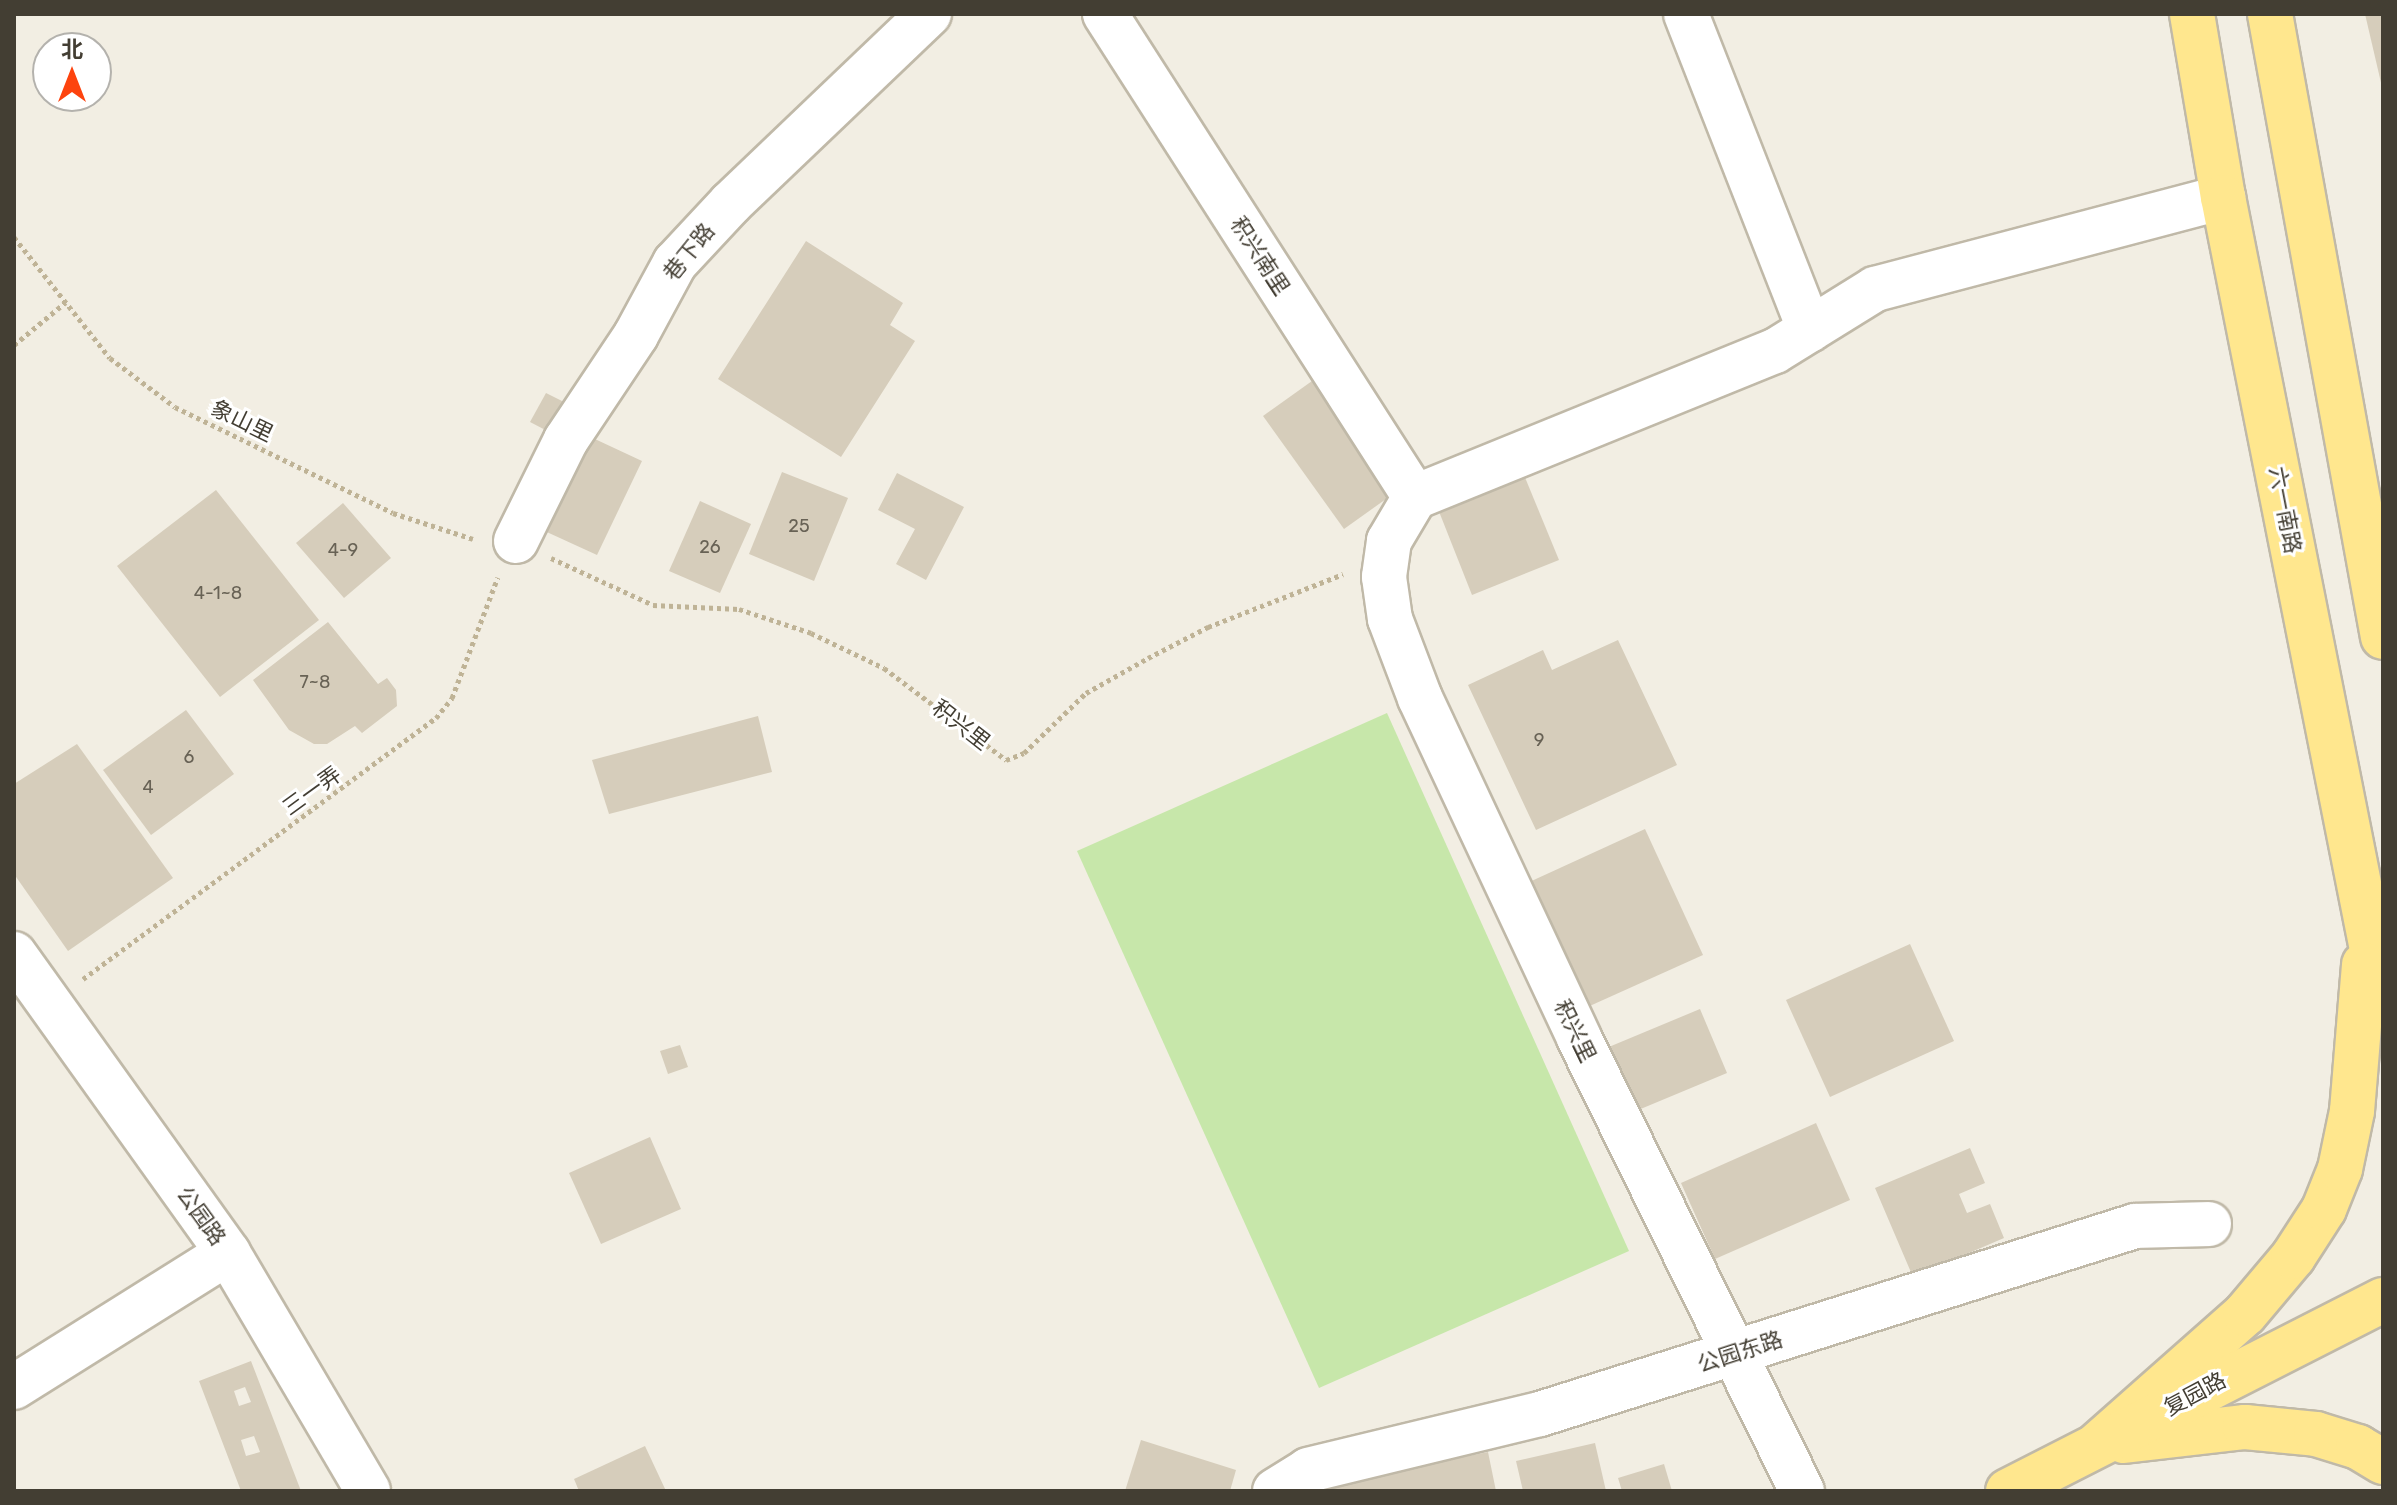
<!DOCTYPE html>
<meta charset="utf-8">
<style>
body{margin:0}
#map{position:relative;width:2397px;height:1505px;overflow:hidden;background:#f2eee3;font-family:Rubik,"Noto Sans SC",sans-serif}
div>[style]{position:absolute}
.green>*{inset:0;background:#c7e7aa}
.building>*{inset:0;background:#d6cdbb}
.path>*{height:5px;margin-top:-2.5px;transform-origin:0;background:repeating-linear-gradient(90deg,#bfb396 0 4px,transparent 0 8px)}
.roads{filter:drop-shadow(2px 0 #c0b9a8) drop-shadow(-2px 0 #c0b9a8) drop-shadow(0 2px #c0b9a8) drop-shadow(0 -2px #c0b9a8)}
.minor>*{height:44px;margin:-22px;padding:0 22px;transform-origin:22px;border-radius:22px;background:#fff}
.major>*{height:44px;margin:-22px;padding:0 22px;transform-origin:22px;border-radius:22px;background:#ffe78e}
span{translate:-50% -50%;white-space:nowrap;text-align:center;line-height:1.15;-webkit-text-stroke:6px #fff;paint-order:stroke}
.number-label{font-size:18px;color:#686255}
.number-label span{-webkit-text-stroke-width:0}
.street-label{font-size:22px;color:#433e33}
.frame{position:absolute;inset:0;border:16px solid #433e33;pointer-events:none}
.north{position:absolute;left:32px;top:32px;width:80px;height:80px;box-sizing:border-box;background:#fff;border:2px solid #b4b2ad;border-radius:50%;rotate:0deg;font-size:22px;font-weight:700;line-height:32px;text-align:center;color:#433e33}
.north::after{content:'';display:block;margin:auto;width:28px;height:36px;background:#fd430e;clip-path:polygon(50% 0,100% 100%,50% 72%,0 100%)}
</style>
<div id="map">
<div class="green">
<i style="clip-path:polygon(1387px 713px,1629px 1251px,1319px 1388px,1077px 851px)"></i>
</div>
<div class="building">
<i style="clip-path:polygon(2365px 14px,2383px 14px,2383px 87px,2382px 87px)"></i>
<i style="clip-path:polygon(806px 241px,903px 303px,890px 325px,915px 341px,841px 457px,718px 379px)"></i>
<i style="clip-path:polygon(1319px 376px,1400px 489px,1344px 529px,1263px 416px)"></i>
<i style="clip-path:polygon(546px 393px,572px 406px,557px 436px,530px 422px)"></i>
<i style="clip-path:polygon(582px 433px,642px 461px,597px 555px,538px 528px)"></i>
<i style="clip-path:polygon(782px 472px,848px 498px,814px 581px,749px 554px)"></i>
<i style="clip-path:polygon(897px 473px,964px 507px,926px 580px,896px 564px,915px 529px,878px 510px)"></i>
<i style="clip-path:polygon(1524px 475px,1559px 560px,1472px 595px,1438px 509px)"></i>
<i style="clip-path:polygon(216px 490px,319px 620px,220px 697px,117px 566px)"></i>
<i style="clip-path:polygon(700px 501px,751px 524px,720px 593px,669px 571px)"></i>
<i style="clip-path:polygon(343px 503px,391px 558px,344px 598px,296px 543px)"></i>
<i style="clip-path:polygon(328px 622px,378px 684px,387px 678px,396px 690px,397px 706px,362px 733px,355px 726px,327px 744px,314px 744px,289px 730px,253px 680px)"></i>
<i style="clip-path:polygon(1618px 640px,1677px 765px,1536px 830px,1468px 685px,1543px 650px,1552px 670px)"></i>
<i style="clip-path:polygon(186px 710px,234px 774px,151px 835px,103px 770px)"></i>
<i style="clip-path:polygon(758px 716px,772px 772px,609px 814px,592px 760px)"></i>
<i style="clip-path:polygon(77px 744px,173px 878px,68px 951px,14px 874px,14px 784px)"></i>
<i style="clip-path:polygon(1645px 829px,1703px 955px,1583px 1009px,1525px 884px)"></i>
<i style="clip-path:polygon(1910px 944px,1954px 1041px,1830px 1097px,1786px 1000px)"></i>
<i style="clip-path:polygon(1700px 1009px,1727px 1073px,1631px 1113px,1604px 1049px)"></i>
<i style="clip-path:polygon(680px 1045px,688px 1067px,668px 1074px,660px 1051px)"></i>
<i style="clip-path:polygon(1816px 1123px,1850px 1200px,1715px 1259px,1681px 1183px)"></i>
<i style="clip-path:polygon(650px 1137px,681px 1209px,601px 1244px,569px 1173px)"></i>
<i style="clip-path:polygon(1970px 1148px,1985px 1183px,1959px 1194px,1967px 1213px,1990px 1204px,2004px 1238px,1913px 1277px,1875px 1188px)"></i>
<i style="clip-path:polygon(evenodd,251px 1361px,301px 1491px,241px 1491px,199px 1381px,251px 1361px,245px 1387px,251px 1402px,239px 1406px,234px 1391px,245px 1387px,251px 1361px,254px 1436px,260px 1452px,246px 1456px,241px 1440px,254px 1436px)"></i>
<i style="clip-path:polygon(1141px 1440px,1236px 1470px,1230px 1491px,1125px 1491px)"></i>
<i style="clip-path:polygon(1595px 1443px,1606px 1491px,1523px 1491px,1516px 1461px)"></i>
<i style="clip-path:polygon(645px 1446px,666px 1491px,579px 1491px,574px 1479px)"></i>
<i style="clip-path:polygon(1488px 1452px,1496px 1491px,1323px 1491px,1322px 1486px)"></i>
<i style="clip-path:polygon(1664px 1464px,1672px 1491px,1622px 1491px,1618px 1478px)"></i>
</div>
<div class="path">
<i style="left:14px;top:237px;width:154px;rotate:51.6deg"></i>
<i style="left:110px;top:358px;width:81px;rotate:37deg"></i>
<i style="left:175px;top:407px;width:242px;rotate:25.9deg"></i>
<i style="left:393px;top:513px;width:84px;rotate:18deg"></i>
<i style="left:14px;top:345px;width:67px;rotate:-39.6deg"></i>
<i style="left:551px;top:558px;width:112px;rotate:24.7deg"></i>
<i style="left:653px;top:605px;width:86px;rotate:2.7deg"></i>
<i style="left:739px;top:609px;width:76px;rotate:18.4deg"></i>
<i style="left:811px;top:633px;width:81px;rotate:25.6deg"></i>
<i style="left:884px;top:668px;width:153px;rotate:37deg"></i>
<i style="left:1006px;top:760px;width:19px;rotate:-21deg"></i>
<i style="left:1024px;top:753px;width:86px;rotate:-44.1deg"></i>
<i style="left:1086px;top:693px;width:71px;rotate:-29.4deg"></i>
<i style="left:1148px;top:658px;width:68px;rotate:-27.3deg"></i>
<i style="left:1208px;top:627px;width:145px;rotate:-21.4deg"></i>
<i style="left:83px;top:979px;width:439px;rotate:-36.5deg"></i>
<i style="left:436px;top:718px;width:26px;rotate:-51deg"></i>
<i style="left:452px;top:698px;width:129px;rotate:-69.2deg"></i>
</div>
<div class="roads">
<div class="minor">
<i style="left:1105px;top:14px;width:574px;rotate:57.31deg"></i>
<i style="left:1686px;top:14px;width:339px;rotate:68.6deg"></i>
<i style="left:1415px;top:497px;width:51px;rotate:120.6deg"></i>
<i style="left:1389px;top:541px;width:36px;rotate:98deg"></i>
<i style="left:1384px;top:577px;width:42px;rotate:81.9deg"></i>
<i style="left:1390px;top:619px;width:85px;rotate:69.2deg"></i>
<i style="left:1420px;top:698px;width:375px;rotate:64.9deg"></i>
<i style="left:1579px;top:1038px;width:505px;rotate:63.79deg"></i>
<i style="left:1415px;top:497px;width:388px;rotate:-22.1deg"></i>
<i style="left:1775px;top:351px;width:118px;rotate:-31.8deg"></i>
<i style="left:1875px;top:289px;width:360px;rotate:-14.8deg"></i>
<i style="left:516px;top:541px;width:113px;rotate:-63.7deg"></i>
<i style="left:566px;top:440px;width:126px;rotate:-56.3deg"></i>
<i style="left:636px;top:335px;width:82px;rotate:-61.6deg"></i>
<i style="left:675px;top:263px;width:82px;rotate:-47deg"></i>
<i style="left:731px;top:203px;width:274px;rotate:-43.7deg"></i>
<i style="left:14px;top:954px;width:368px;rotate:54.4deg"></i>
<i style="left:228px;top:1253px;width:276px;rotate:59.5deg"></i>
<i style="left:14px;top:1387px;width:252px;rotate:-32.1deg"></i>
<i style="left:1275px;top:1491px;width:39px;rotate:-32deg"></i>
<i style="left:1308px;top:1470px;width:239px;rotate:-13.6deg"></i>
<i style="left:1540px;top:1414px;width:624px;rotate:-17.53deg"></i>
<i style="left:2135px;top:1226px;width:74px;rotate:-1.5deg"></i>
</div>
<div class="major">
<i style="left:2192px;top:14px;width:186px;rotate:80.4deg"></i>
<i style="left:2223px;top:197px;width:824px;rotate:78.8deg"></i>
<i style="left:2270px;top:14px;width:633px;rotate:79.72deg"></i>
<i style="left:2124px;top:1441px;width:122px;rotate:-6.6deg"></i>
<i style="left:2245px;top:1427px;width:71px;rotate:5.6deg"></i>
<i style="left:2316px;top:1434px;width:44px;rotate:17.2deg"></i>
<i style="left:2358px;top:1447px;width:29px;rotate:31deg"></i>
<i style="left:2098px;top:1444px;width:196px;rotate:-41.5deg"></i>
<i style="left:2245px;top:1314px;width:75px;rotate:-49.9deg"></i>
<i style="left:2293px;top:1257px;width:57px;rotate:-57.1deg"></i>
<i style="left:2324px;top:1209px;width:43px;rotate:-68.2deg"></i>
<i style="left:2340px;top:1169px;width:59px;rotate:-78.3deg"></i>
<i style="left:2352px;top:1111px;width:147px;rotate:-85.3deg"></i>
<i style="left:2008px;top:1491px;width:421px;rotate:-27deg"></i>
</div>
</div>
<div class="number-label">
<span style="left:799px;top:526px">25</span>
<span style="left:710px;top:547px">26</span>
<span style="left:343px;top:550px">4-9</span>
<span style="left:218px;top:593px">4-1~8</span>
<span style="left:315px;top:682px">7~8</span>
<span style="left:1539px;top:740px">9</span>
<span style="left:189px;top:757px">6</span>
<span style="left:148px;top:787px">4</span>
</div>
<div class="street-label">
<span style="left:689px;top:252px;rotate:-51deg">巷下路</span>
<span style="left:1260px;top:256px;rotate:57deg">积兴南里</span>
<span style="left:242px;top:421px;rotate:26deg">象山里</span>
<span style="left:2285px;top:510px;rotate:79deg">六一南路</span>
<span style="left:961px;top:725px;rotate:38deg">积兴里</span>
<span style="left:312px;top:791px;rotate:-36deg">三一弄</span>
<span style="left:1575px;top:1031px;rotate:64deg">积兴里</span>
<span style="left:201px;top:1216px;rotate:54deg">公园路</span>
<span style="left:1740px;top:1352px;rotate:-18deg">公园东路</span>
<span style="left:2195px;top:1394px;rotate:-28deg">复园路</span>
</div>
<div class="frame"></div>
<div class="north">北</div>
</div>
